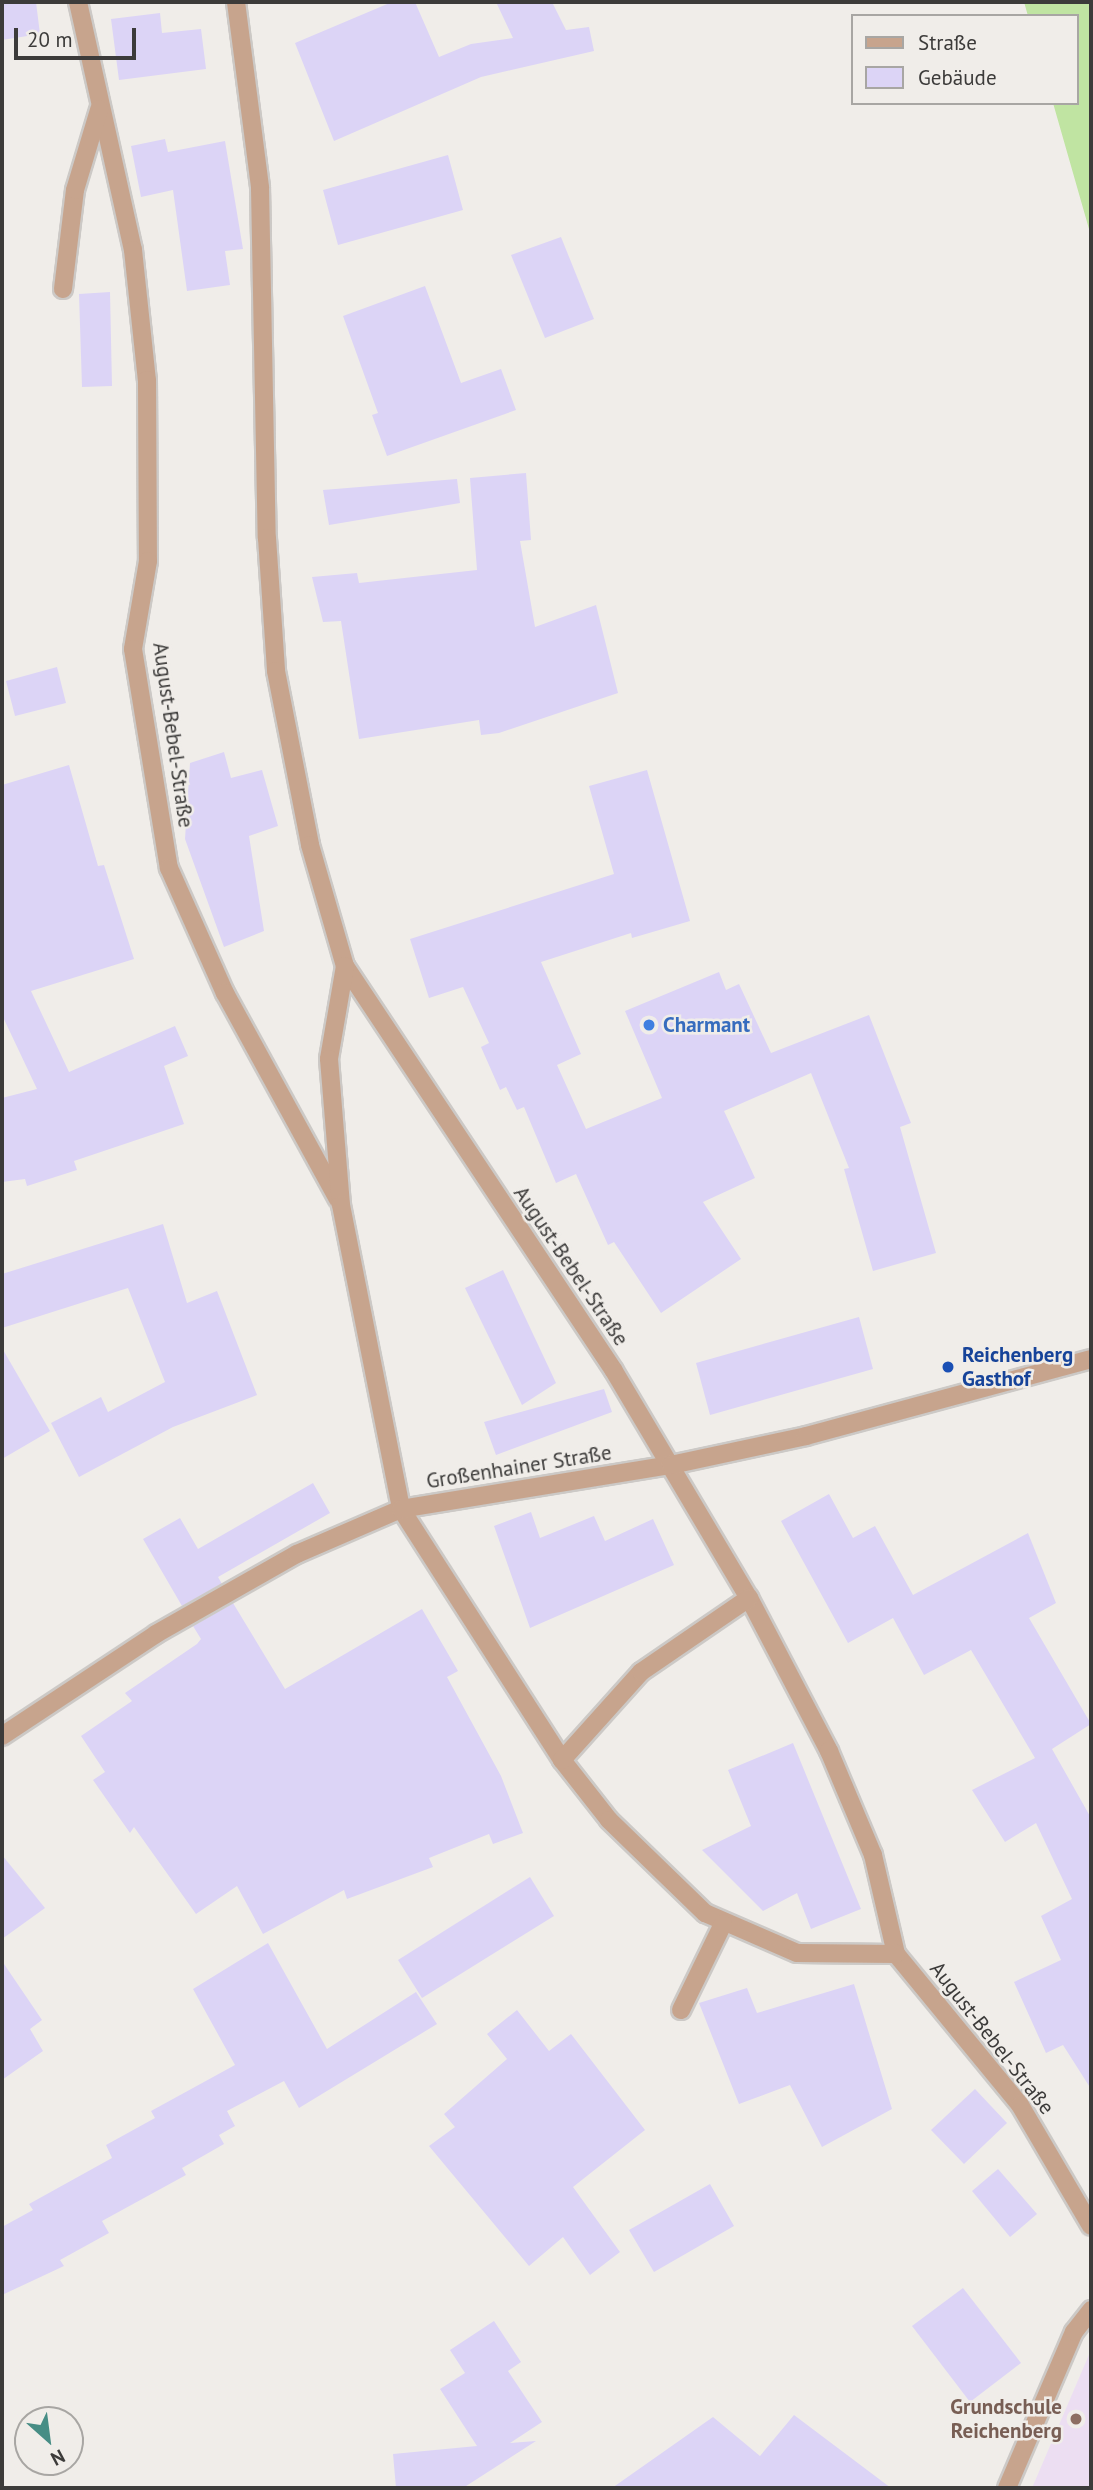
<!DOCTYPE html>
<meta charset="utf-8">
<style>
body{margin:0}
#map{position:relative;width:1093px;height:2490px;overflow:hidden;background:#f0ede9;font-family:"PT Sans",sans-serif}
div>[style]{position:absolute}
.education>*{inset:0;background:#ecdef2}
.green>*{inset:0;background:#c0e4a2}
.building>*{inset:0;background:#dcd4f6}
.roads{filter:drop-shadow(2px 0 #ccc9c6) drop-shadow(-2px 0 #ccc9c6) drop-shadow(0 2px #ccc9c6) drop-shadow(0 -2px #ccc9c6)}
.minor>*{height:18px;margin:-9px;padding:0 9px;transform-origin:9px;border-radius:9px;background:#c7a48d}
.dots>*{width:19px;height:19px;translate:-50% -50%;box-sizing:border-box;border:4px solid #f0ede9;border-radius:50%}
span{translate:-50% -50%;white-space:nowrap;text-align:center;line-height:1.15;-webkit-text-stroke:5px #f0ede9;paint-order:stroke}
.street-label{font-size:21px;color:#3c3b3a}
.shop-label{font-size:21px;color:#366cbe;font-weight:700}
.left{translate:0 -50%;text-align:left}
.transit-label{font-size:21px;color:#164399;font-weight:700}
.education-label{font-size:21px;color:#785e54;font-weight:700}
.right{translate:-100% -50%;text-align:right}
.frame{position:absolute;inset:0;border:4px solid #3c3b3a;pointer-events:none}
.legend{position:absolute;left:851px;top:14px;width:228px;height:91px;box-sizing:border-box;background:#f0ede9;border:2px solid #a8a6a3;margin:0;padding:9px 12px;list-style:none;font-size:21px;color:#3c3b3a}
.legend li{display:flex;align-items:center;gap:14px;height:35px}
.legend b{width:35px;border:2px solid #a8a6a3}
.north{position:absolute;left:14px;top:2406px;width:70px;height:70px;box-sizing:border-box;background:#f0ede9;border:2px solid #a8a6a3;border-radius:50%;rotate:152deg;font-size:19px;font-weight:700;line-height:28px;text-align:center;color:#3c3b3a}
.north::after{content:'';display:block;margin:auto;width:24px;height:32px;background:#478d85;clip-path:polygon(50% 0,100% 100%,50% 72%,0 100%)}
.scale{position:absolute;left:14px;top:28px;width:122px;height:32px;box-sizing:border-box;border:4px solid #3c3b3a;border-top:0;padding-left:9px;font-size:21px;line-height:24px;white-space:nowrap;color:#3c3b3a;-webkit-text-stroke:5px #f0ede9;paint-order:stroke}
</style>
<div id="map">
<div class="education">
<i style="clip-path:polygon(1091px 2350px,1091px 2488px,1032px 2488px)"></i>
</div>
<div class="green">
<i style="clip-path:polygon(1024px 2px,1091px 2px,1091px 236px,1053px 103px,1077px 103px,1077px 16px,1028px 16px)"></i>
</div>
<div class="building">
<i style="clip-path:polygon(36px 2px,40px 34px,2px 40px,2px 4px)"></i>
<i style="clip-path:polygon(392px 2px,415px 2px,439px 57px,471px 44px,513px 38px,496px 2px,552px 2px,566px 30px,589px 27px,594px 51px,481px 77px,334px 141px,295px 43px)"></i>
<i style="clip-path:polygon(160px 13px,162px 33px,201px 29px,206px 69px,119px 80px,111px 19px)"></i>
<i style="clip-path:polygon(165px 139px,168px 152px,225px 141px,243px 249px,225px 251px,230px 285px,187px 291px,173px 190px,141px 197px,131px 146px)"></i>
<i style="clip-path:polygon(448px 155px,463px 210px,338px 245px,323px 190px)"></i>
<i style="clip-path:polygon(561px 237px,594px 319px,545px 338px,511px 255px)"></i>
<i style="clip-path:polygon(425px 286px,461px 383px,501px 369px,516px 410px,387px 456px,372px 415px,378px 413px,343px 316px)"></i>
<i style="clip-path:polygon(110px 292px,112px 386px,82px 387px,79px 294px)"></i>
<i style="clip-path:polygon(526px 473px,531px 540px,520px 541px,535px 627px,596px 605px,618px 693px,499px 733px,481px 735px,479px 720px,359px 739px,341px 621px,323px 622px,312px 577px,357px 573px,359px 583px,477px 570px,470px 478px)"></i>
<i style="clip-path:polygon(457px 479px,460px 503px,329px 525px,323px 490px)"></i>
<i style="clip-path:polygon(57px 667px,66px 703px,15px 716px,6px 681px)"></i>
<i style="clip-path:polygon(224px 752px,231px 778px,262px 770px,278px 826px,249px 836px,264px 931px,224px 947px,185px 839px,190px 763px)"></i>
<i style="clip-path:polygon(69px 765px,98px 866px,104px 865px,134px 959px,31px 991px,69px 1072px,175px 1026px,188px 1056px,164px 1066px,184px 1124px,74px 1161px,77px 1170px,27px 1186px,25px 1179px,2px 1182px,2px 1098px,37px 1089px,2px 1015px,2px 785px)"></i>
<i style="clip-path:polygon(647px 770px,690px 921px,632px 938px,631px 933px,541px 962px,581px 1054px,557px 1065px,586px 1129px,662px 1098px,625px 1011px,719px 972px,726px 990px,739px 984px,771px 1053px,869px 1015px,911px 1123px,900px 1127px,936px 1253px,873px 1271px,844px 1169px,849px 1168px,811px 1073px,724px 1111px,755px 1178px,703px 1202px,741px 1259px,661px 1313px,614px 1242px,608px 1245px,576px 1174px,556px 1183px,524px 1107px,517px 1110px,506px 1087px,500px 1090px,481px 1047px,489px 1043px,463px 987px,429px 998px,410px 939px,614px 874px,589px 786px)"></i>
<i style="clip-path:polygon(163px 1224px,187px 1303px,217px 1291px,257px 1395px,173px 1427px,79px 1477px,51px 1423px,101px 1397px,108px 1412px,165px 1382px,128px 1288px,2px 1328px,2px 1274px)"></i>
<i style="clip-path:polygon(503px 1270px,556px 1383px,522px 1405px,465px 1288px)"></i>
<i style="clip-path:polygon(859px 1317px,873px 1369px,710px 1415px,696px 1363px)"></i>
<i style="clip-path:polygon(2px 1348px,50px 1431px,2px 1459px)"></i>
<i style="clip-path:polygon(604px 1389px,612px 1412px,496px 1455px,484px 1422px)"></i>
<i style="clip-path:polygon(313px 1483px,330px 1513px,218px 1577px,222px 1584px,182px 1606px,143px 1539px,180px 1518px,198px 1549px)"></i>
<i style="clip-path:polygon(829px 1494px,853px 1538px,875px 1526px,913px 1595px,1028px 1533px,1056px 1603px,1029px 1618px,1091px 1724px,1052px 1749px,1091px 1818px,1091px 2089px,1063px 2045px,1046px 2053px,1014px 1982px,1061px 1960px,1041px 1916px,1072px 1899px,1036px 1823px,1005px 1842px,972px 1790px,1035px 1758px,971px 1650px,924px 1675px,893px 1618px,848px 1643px,781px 1521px)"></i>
<i style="clip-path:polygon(531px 1512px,540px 1538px,594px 1516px,605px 1541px,653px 1519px,674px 1565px,530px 1628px,494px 1526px)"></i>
<i style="clip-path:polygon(233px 1603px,285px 1689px,422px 1609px,458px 1671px,447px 1677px,501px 1776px,523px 1833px,493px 1844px,489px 1834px,429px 1858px,433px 1867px,347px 1899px,344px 1890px,263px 1934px,237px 1886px,196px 1914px,134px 1827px,130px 1833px,93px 1780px,105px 1772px,81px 1736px,132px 1701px,125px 1693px,197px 1644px,201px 1639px,193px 1626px)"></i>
<i style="clip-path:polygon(793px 1743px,861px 1909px,811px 1929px,797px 1893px,763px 1911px,702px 1850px,751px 1826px,728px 1770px)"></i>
<i style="clip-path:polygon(2px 1855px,45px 1908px,2px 1939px)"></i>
<i style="clip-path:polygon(530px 1877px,554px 1916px,422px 1998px,398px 1960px)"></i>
<i style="clip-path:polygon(268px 1943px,327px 2049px,416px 1992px,437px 2024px,299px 2108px,284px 2081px,227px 2111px,235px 2126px,219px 2135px,224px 2144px,182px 2168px,186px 2175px,102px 2221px,109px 2233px,60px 2260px,64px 2266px,2px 2295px,2px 2227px,33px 2210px,29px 2204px,112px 2158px,106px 2145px,155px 2118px,151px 2111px,235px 2065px,193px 1989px)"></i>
<i style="clip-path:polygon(2px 1961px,42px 2020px,30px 2029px,43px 2051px,2px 2080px)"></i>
<i style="clip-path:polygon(854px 1984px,892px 2109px,822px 2147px,790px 2085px,739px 2104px,699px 2003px,747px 1988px,757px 2013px)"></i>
<i style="clip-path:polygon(517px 2010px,549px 2051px,571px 2034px,645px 2130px,573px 2187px,620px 2252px,590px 2275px,563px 2237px,529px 2266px,429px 2146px,455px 2127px,444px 2114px,507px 2059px,487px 2034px)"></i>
<i style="clip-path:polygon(975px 2089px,1007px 2123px,964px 2164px,931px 2130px)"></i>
<i style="clip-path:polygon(998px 2169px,1037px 2214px,1010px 2237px,972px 2191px)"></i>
<i style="clip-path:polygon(710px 2184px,734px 2226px,654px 2272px,629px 2230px)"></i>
<i style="clip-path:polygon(963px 2288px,1021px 2363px,970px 2402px,912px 2326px)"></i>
<i style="clip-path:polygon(494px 2321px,521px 2362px,508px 2371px,542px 2422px,510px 2443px,536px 2441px,463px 2488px,396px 2488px,393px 2454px,477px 2446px,440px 2389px,465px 2373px,450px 2350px)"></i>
<i style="clip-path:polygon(794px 2415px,891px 2488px,612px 2488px,713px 2417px,760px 2456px)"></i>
</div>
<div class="roads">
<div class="minor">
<i style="left:78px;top:2px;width:254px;rotate:77.5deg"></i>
<i style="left:133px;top:250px;width:131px;rotate:83.9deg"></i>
<i style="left:147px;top:380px;width:181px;rotate:89.7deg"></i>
<i style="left:148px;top:561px;width:89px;rotate:99.7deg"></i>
<i style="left:133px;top:649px;width:222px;rotate:80.7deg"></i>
<i style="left:169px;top:868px;width:137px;rotate:65.9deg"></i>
<i style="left:225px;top:993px;width:235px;rotate:61.3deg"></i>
<i style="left:236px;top:2px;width:188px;rotate:82.6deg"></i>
<i style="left:260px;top:188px;width:350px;rotate:88.9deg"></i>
<i style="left:267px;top:538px;width:133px;rotate:86.1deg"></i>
<i style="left:276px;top:671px;width:177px;rotate:78.9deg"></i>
<i style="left:310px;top:845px;width:126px;rotate:73.9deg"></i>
<i style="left:345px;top:966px;width:486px;rotate:56.4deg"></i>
<i style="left:614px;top:1371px;width:264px;rotate:59.3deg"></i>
<i style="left:749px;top:1598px;width:173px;rotate:62.4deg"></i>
<i style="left:829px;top:1751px;width:113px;rotate:67.1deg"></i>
<i style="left:873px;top:1855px;width:102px;rotate:76.9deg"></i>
<i style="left:896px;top:1954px;width:195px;rotate:50.6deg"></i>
<i style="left:1020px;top:2105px;width:140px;rotate:59.6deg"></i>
<i style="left:63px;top:289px;width:100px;rotate:-83.1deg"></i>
<i style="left:75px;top:190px;width:84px;rotate:-73.3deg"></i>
<i style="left:345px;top:966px;width:94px;rotate:99.8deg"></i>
<i style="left:329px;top:1059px;width:146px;rotate:85.3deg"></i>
<i style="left:341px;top:1205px;width:310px;rotate:78.8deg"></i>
<i style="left:401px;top:1509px;width:298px;rotate:57.3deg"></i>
<i style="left:562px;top:1760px;width:76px;rotate:51.9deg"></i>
<i style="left:609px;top:1820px;width:134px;rotate:44.1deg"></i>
<i style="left:705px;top:1913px;width:100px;rotate:23.5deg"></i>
<i style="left:797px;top:1953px;width:99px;rotate:0.6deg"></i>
<i style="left:2px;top:1736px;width:185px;rotate:-33.5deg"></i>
<i style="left:156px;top:1634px;width:162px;rotate:-29.6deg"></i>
<i style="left:297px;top:1554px;width:113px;rotate:-23.4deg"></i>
<i style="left:401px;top:1509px;width:274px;rotate:-9.3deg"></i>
<i style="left:671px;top:1465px;width:138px;rotate:-12.1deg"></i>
<i style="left:806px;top:1436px;width:295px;rotate:-15.1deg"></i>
<i style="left:562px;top:1760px;width:118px;rotate:-48.1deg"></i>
<i style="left:641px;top:1672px;width:131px;rotate:-34.4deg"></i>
<i style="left:681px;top:2010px;width:96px;rotate:-64deg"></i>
<i style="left:1007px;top:2488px;width:170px;rotate:-66.8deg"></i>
<i style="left:1074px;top:2332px;width:28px;rotate:-52deg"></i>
</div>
</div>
<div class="dots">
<i style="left:649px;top:1025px;background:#3f7fe0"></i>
<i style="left:948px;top:1367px;background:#1a4fb4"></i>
<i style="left:1076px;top:2419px;background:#8d6e63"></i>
</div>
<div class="street-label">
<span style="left:173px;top:735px;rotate:82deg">August-Bebel-Straße</span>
<span style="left:571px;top:1266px;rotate:56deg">August-Bebel-Straße</span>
<span style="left:519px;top:1467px;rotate:-9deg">Großenhainer Straße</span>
<span style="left:992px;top:2038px;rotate:52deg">August-Bebel-Straße</span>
</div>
<div class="shop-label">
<span class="left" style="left:663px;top:1025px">Charmant</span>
</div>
<div class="transit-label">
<span class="left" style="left:962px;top:1367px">Reichenberg<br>Gasthof</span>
</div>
<div class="education-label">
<span class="right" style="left:1062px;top:2419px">Grundschule<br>Reichenberg</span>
</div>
<div class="frame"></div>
<ul class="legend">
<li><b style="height:9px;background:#c7a48d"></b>Straße</li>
<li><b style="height:19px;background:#dcd4f6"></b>Gebäude</li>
</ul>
<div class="north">N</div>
<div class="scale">20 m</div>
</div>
